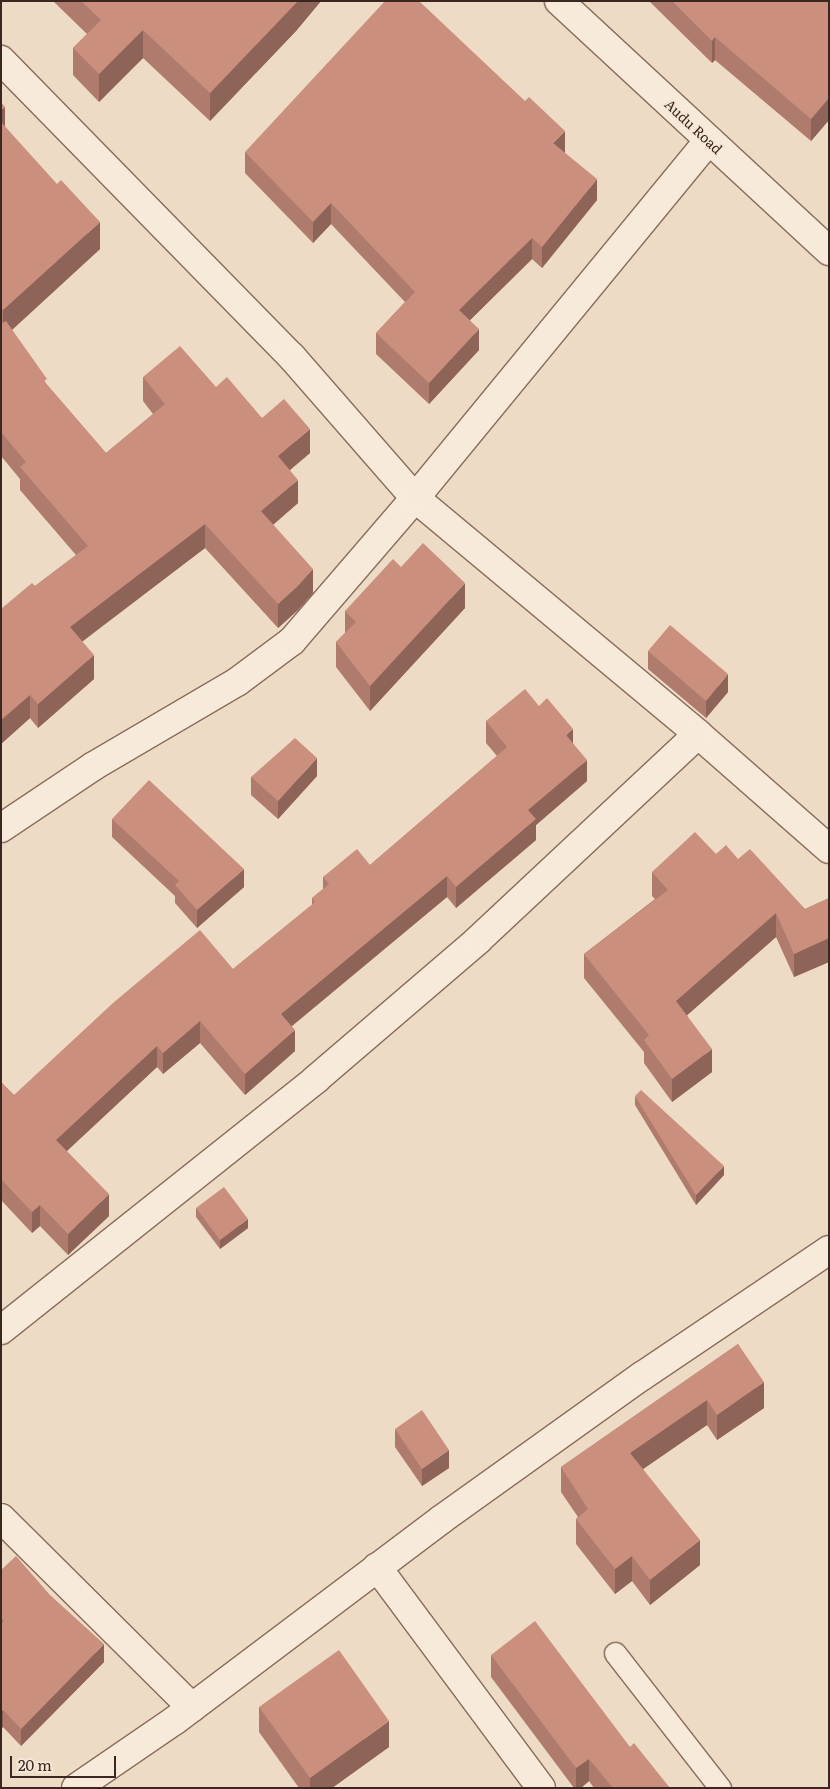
<!DOCTYPE html>
<style>
body{margin:0}
#map{position:relative;width:830px;height:1789px;overflow:hidden;background:#eedbc6;font-family:Literata,serif}
div>[style]{position:absolute}
.roads{filter:drop-shadow(1px 0 #896c5c) drop-shadow(-1px 0 #896c5c) drop-shadow(0 1px #896c5c) drop-shadow(0 -1px #896c5c)}
.service>*{height:21px;margin:-10.5px;padding:0 10.5px;transform-origin:10.5px;border-radius:10.5px;background:#f8eada}
.minor>*{height:28px;margin:-14px;padding:0 14px;transform-origin:14px;border-radius:14px;background:#f8eada}
.wall>*{inset:0;background:#af7b6c}
.shaded-wall>*{inset:0;background:#8e6458}
.building>*{inset:0;background:#cb8f7d}
span{translate:-50% -50%;white-space:nowrap;text-align:center;line-height:1.15;-webkit-text-stroke:4px #f5e6d6;paint-order:stroke}
.street-label{font-size:14px;color:#3a2720}
.frame{position:absolute;inset:0;border:2px solid #3a2720;pointer-events:none}
.scale{position:absolute;left:10px;top:1756px;width:106px;height:22px;box-sizing:border-box;border:2px solid #3a2720;border-top:0;padding-left:6px;font-size:15px;line-height:18px;white-space:nowrap;color:#3a2720;-webkit-text-stroke:4px #f5e6d6;paint-order:stroke}
</style>
<div id="map">
<div class="roads">
<div class="service">
<i style="left:615px;top:1653px;width:171px;rotate:52.1deg"></i>
</div>
<div class="minor">
<i style="left:559px;top:1px;width:368px;rotate:42.8deg"></i>
<i style="left:1px;top:60px;width:416px;rotate:45.6deg"></i>
<i style="left:292px;top:357px;width:187px;rotate:48.9deg"></i>
<i style="left:415px;top:498px;width:368px;rotate:39.8deg"></i>
<i style="left:698px;top:734px;width:174px;rotate:41.3deg"></i>
<i style="left:1px;top:828px;width:110px;rotate:-33.8deg"></i>
<i style="left:92px;top:767px;width:168px;rotate:-30.4deg"></i>
<i style="left:237px;top:682px;width:69px;rotate:-36.7deg"></i>
<i style="left:292px;top:641px;width:189px;rotate:-49.3deg"></i>
<i style="left:415px;top:498px;width:463px;rotate:-50.6deg"></i>
<i style="left:1px;top:1330px;width:403px;rotate:-38.5deg"></i>
<i style="left:316px;top:1079px;width:213px;rotate:-40.6deg"></i>
<i style="left:478px;top:940px;width:301px;rotate:-43.1deg"></i>
<i style="left:1px;top:1518px;width:269px;rotate:44.8deg"></i>
<i style="left:377px;top:1567px;width:275px;rotate:53.4deg"></i>
<i style="left:76px;top:1788px;width:119px;rotate:-34.4deg"></i>
<i style="left:174px;top:1721px;width:336px;rotate:-37deg"></i>
<i style="left:442px;top:1519px;width:246px;rotate:-35.6deg"></i>
<i style="left:642px;top:1376px;width:225px;rotate:-34deg"></i>
</div>
</div>
<div class="wall">
<i style="clip-path:polygon(53px 1px,321px 1px,296px 31px,210px 121px,143px 58px,99px 102px,73px 75px,73px 48px,87px 34px)"></i>
<i style="clip-path:polygon(649px 1px,829px 1px,829px 120px,811px 141px,715px 60px,712px 63px)"></i>
<i style="clip-path:polygon(1px 102px,5px 127px,100px 249px,12px 330px,47px 385px,106px 453px,153px 414px,143px 401px,143px 377px,216px 387px,262px 418px,310px 453px,290px 470px,298px 503px,273px 525px,313px 593px,298px 610px,278px 628px,205px 548px,82px 641px,94px 679px,38px 728px,30px 718px,1px 744px,1px 609px,35px 586px,76px 555px,20px 490px,20px 479px,1px 456px)"></i>
<i style="clip-path:polygon(245px 152px,565px 152px,564px 152px,597px 200px,542px 268px,532px 259px,470px 320px,479px 350px,429px 404px,376px 354px,376px 333px,405px 302px,331px 224px,313px 243px,245px 173px)"></i>
<i style="clip-path:polygon(401px 567px,465px 608px,370px 711px,336px 667px,336px 642px,345px 633px,345px 611px)"></i>
<i style="clip-path:polygon(648px 651px,728px 692px,706px 718px,648px 669px)"></i>
<i style="clip-path:polygon(539px 706px,573px 743px,587px 781px,536px 825px,536px 840px,456px 908px,447px 897px,292px 1026px,295px 1051px,245px 1095px,200px 1043px,163px 1074px,157px 1067px,67px 1151px,109px 1216px,68px 1255px,40px 1226px,32px 1233px,1px 1200px,1px 1082px,14px 1095px,233px 969px,312px 905px,312px 898px,323px 889px,323px 877px,370px 865px,497px 756px,486px 743px,486px 721px)"></i>
<i style="clip-path:polygon(317px 776px,278px 819px,251px 795px,251px 777px)"></i>
<i style="clip-path:polygon(112px 819px,244px 887px,197px 928px,175px 903px,175px 896px,112px 837px)"></i>
<i style="clip-path:polygon(716px 854px,738px 859px,805px 909px,829px 898px,829px 962px,794px 977px,776px 937px,687px 1015px,712px 1072px,672px 1102px,644px 1063px,644px 1052px,584px 978px,584px 954px,655px 899px,652px 896px,652px 872px)"></i>
<i style="clip-path:polygon(635px 1096px,724px 1175px,696px 1205px,635px 1105px)"></i>
<i style="clip-path:polygon(196px 1208px,248px 1228px,220px 1249px,196px 1217px)"></i>
<i style="clip-path:polygon(738px 1344px,764px 1408px,717px 1440px,707px 1425px,643px 1469px,700px 1565px,650px 1605px,632px 1581px,615px 1594px,576px 1544px,576px 1519px,578px 1517px,561px 1492px,561px 1467px)"></i>
<i style="clip-path:polygon(395px 1429px,449px 1468px,422px 1486px,395px 1447px)"></i>
<i style="clip-path:polygon(1px 1570px,104px 1662px,21px 1746px,3px 1727px,1px 1729px)"></i>
<i style="clip-path:polygon(491px 1655px,630px 1747px,670px 1788px,594px 1788px,589px 1781px,581px 1788px,574px 1788px,491px 1677px)"></i>
<i style="clip-path:polygon(259px 1707px,389px 1747px,332px 1788px,299px 1788px,259px 1732px)"></i>
</div>
<div class="shaded-wall">
<i style="clip-path:polygon(298px 1px,321px 1px,296px 31px,210px 121px,210px 93px)"></i>
<i style="clip-path:polygon(143px 30px,143px 58px,99px 102px,99px 74px)"></i>
<i style="clip-path:polygon(715px 37px,715px 60px,712px 63px,712px 41px)"></i>
<i style="clip-path:polygon(829px 98px,829px 120px,811px 141px,811px 119px)"></i>
<i style="clip-path:polygon(5px 107px,5px 134px,1px 137px,1px 110px)"></i>
<i style="clip-path:polygon(565px 131px,565px 152px,553px 164px,553px 143px)"></i>
<i style="clip-path:polygon(597px 179px,597px 200px,542px 268px,542px 247px)"></i>
<i style="clip-path:polygon(331px 203px,331px 224px,313px 243px,313px 222px)"></i>
<i style="clip-path:polygon(100px 222px,100px 249px,3px 338px,3px 310px)"></i>
<i style="clip-path:polygon(532px 238px,532px 259px,459px 331px,459px 310px)"></i>
<i style="clip-path:polygon(479px 329px,479px 350px,429px 404px,429px 383px)"></i>
<i style="clip-path:polygon(310px 429px,310px 453px,278px 480px,278px 456px)"></i>
<i style="clip-path:polygon(298px 480px,298px 503px,261px 535px,261px 511px)"></i>
<i style="clip-path:polygon(205px 524px,205px 548px,70px 651px,70px 627px)"></i>
<i style="clip-path:polygon(313px 569px,313px 593px,298px 610px,278px 628px,278px 604px)"></i>
<i style="clip-path:polygon(465px 583px,465px 608px,370px 711px,370px 686px)"></i>
<i style="clip-path:polygon(94px 655px,94px 679px,38px 728px,38px 704px)"></i>
<i style="clip-path:polygon(728px 674px,728px 692px,706px 718px,706px 701px)"></i>
<i style="clip-path:polygon(30px 695px,30px 718px,1px 744px,1px 720px)"></i>
<i style="clip-path:polygon(573px 729px,573px 751px,566px 735px)"></i>
<i style="clip-path:polygon(317px 758px,317px 776px,278px 819px,278px 801px)"></i>
<i style="clip-path:polygon(587px 760px,587px 781px,536px 825px,536px 840px,456px 908px,456px 887px,528px 810px)"></i>
<i style="clip-path:polygon(244px 869px,244px 887px,197px 928px,197px 910px)"></i>
<i style="clip-path:polygon(447px 876px,447px 897px,281px 1035px,281px 1014px)"></i>
<i style="clip-path:polygon(776px 913px,776px 937px,676px 1025px,676px 1001px)"></i>
<i style="clip-path:polygon(829px 938px,829px 962px,794px 977px,794px 954px)"></i>
<i style="clip-path:polygon(200px 1021px,200px 1043px,163px 1074px,163px 1053px)"></i>
<i style="clip-path:polygon(295px 1030px,295px 1051px,245px 1095px,245px 1074px)"></i>
<i style="clip-path:polygon(157px 1046px,157px 1067px,56px 1161px,56px 1140px)"></i>
<i style="clip-path:polygon(712px 1049px,712px 1072px,672px 1102px,672px 1079px)"></i>
<i style="clip-path:polygon(724px 1166px,724px 1175px,696px 1205px,696px 1195px)"></i>
<i style="clip-path:polygon(109px 1194px,109px 1216px,68px 1255px,68px 1234px)"></i>
<i style="clip-path:polygon(40px 1205px,40px 1226px,32px 1233px,32px 1212px)"></i>
<i style="clip-path:polygon(248px 1219px,248px 1228px,220px 1249px,220px 1240px)"></i>
<i style="clip-path:polygon(764px 1382px,764px 1408px,717px 1440px,717px 1415px)"></i>
<i style="clip-path:polygon(707px 1400px,707px 1425px,630px 1478px,630px 1453px)"></i>
<i style="clip-path:polygon(449px 1450px,449px 1468px,422px 1486px,422px 1469px)"></i>
<i style="clip-path:polygon(700px 1540px,700px 1565px,650px 1605px,650px 1580px)"></i>
<i style="clip-path:polygon(632px 1556px,632px 1581px,615px 1594px,615px 1569px)"></i>
<i style="clip-path:polygon(104px 1644px,104px 1662px,21px 1746px,21px 1729px)"></i>
<i style="clip-path:polygon(3px 1710px,3px 1727px,1px 1729px,1px 1712px)"></i>
<i style="clip-path:polygon(389px 1721px,389px 1747px,332px 1788px,310px 1788px,310px 1778px)"></i>
<i style="clip-path:polygon(589px 1759px,589px 1781px,581px 1788px,576px 1788px,576px 1768px)"></i>
</div>
<div class="building">
<i style="clip-path:polygon(81px 1px,298px 1px,210px 93px,143px 30px,99px 74px,73px 48px,101px 20px)"></i>
<i style="clip-path:polygon(385px 1px,419px 1px,525px 101px,529px 97px,565px 131px,553px 143px,597px 179px,542px 247px,532px 238px,459px 310px,479px 329px,429px 383px,376px 333px,415px 292px,331px 203px,313px 222px,245px 152px)"></i>
<i style="clip-path:polygon(672px 1px,829px 1px,829px 98px,811px 119px,715px 37px,712px 41px)"></i>
<i style="clip-path:polygon(1px 102px,5px 107px,1px 110px)"></i>
<i style="clip-path:polygon(1px 122px,57px 184px,61px 180px,100px 222px,3px 310px,1px 308px)"></i>
<i style="clip-path:polygon(6px 321px,47px 379px,44px 381px,106px 453px,165px 404px,143px 377px,180px 346px,216px 387px,227px 377px,262px 418px,284px 399px,310px 429px,278px 456px,298px 480px,261px 511px,313px 569px,298px 586px,278px 604px,205px 524px,70px 627px,94px 655px,38px 704px,30px 695px,1px 720px,1px 609px,32px 583px,35px 586px,88px 546px,20px 467px,26px 462px,1px 432px,1px 324px)"></i>
<i style="clip-path:polygon(423px 543px,465px 583px,370px 686px,336px 642px,356px 622px,345px 611px,393px 559px,401px 567px)"></i>
<i style="clip-path:polygon(670px 625px,728px 674px,706px 701px,648px 651px)"></i>
<i style="clip-path:polygon(525px 689px,539px 706px,547px 698px,573px 729px,566px 735px,587px 760px,528px 810px,536px 819px,456px 887px,447px 876px,281px 1014px,295px 1030px,245px 1074px,200px 1021px,163px 1053px,157px 1046px,56px 1140px,109px 1194px,68px 1234px,40px 1205px,32px 1212px,1px 1179px,1px 1082px,14px 1095px,113px 1003px,200px 930px,233px 969px,315px 902px,312px 898px,329px 884px,323px 877px,357px 849px,370px 865px,507px 747px,486px 721px)"></i>
<i style="clip-path:polygon(295px 738px,317px 758px,278px 801px,251px 777px)"></i>
<i style="clip-path:polygon(149px 780px,244px 869px,197px 910px,175px 885px,179px 881px,112px 819px)"></i>
<i style="clip-path:polygon(695px 832px,716px 854px,726px 845px,738px 859px,750px 849px,805px 909px,829px 898px,829px 938px,794px 954px,776px 913px,676px 1001px,712px 1049px,672px 1079px,644px 1040px,649px 1035px,584px 954px,668px 890px,652px 872px)"></i>
<i style="clip-path:polygon(641px 1090px,724px 1166px,696px 1195px,635px 1096px)"></i>
<i style="clip-path:polygon(224px 1187px,248px 1219px,220px 1240px,196px 1208px)"></i>
<i style="clip-path:polygon(738px 1344px,764px 1382px,717px 1415px,707px 1400px,630px 1453px,700px 1540px,650px 1580px,632px 1556px,615px 1569px,576px 1519px,588px 1509px,561px 1467px)"></i>
<i style="clip-path:polygon(422px 1410px,449px 1450px,422px 1469px,395px 1429px)"></i>
<i style="clip-path:polygon(16px 1556px,50px 1595px,104px 1644px,21px 1729px,3px 1710px,1px 1712px,1px 1624px,4px 1621px,1px 1618px,1px 1570px)"></i>
<i style="clip-path:polygon(535px 1621px,630px 1747px,634px 1743px,670px 1788px,613px 1788px,589px 1759px,576px 1768px,491px 1655px)"></i>
<i style="clip-path:polygon(339px 1650px,389px 1721px,310px 1778px,259px 1707px)"></i>
</div>
<div class="street-label">
<span style="left:694px;top:126px;rotate:43deg">Audu Road</span>
</div>
<div class="frame"></div>
<div class="scale">20 m</div>
</div>
